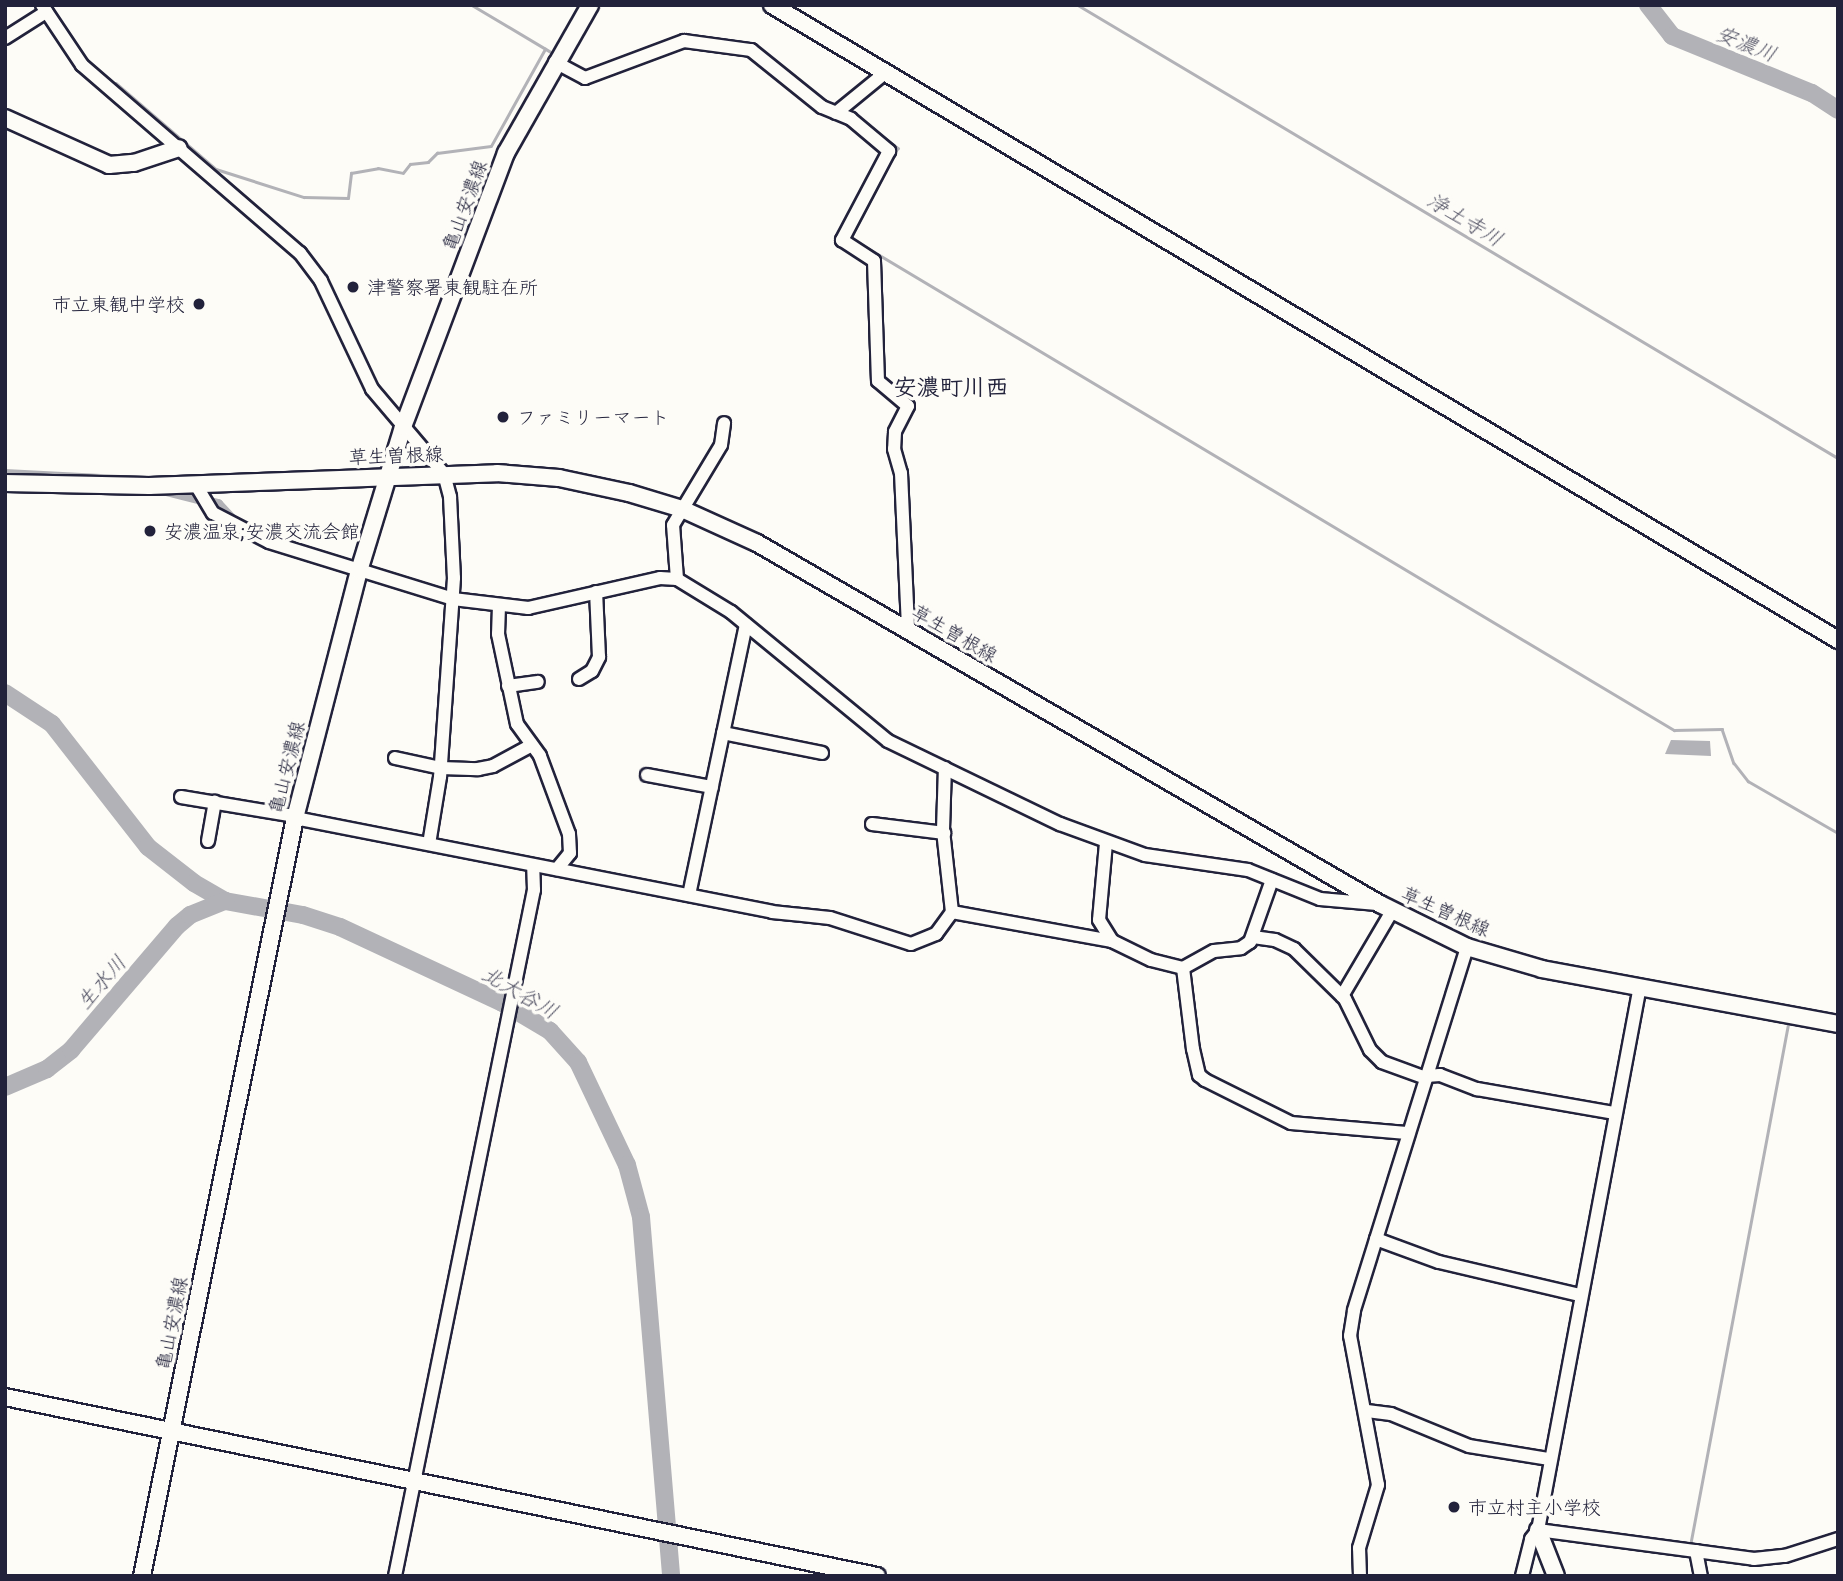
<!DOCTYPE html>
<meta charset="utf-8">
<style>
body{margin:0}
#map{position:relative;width:1843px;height:1581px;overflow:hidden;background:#fdfcf7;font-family:"Playpen Sans","Klee One",sans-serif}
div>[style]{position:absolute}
.water>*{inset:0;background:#b2b2b7}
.stream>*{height:2.5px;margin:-1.25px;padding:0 1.25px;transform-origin:1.25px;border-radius:1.25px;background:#b2b2b7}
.canal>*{height:10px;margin:-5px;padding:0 5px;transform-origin:5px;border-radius:5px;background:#b2b2b7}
.river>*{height:18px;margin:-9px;padding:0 9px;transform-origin:9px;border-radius:9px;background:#b2b2b7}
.roads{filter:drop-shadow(2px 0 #22223b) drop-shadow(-2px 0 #22223b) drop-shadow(0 2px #22223b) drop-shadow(0 -2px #22223b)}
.street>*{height:12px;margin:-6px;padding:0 6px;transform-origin:6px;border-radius:6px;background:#fdfcf7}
.secondary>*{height:16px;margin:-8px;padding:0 8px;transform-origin:8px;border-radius:8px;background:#fdfcf7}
.dots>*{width:19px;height:19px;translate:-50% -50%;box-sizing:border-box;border:4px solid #fdfcf7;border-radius:50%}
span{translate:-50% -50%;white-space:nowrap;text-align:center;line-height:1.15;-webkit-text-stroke:7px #fdfcf7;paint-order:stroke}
.street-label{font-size:19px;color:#22223b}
.poi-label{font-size:19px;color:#22223b}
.left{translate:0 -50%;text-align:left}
.right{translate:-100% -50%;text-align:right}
.water-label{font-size:21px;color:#545466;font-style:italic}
.quarter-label{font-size:23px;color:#22223b;font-weight:700}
.frame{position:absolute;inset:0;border:7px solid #22223b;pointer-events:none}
</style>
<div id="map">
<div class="water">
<i style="clip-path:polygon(1671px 740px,1710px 741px,1711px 756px,1665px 754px)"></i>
</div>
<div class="stream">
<i style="left:472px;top:5px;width:98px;rotate:30.8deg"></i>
<i style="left:1078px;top:5px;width:885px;rotate:30.8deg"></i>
<i style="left:612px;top:62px;width:32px;rotate:-22deg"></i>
<i style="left:116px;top:83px;width:132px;rotate:40.7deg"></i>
<i style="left:216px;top:169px;width:92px;rotate:17.7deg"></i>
<i style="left:304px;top:197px;width:44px;rotate:1.3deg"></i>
<i style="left:348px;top:198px;width:25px;rotate:-83deg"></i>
<i style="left:351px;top:173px;width:27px;rotate:-10deg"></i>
<i style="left:378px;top:168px;width:25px;rotate:11deg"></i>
<i style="left:403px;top:173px;width:11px;rotate:-52deg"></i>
<i style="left:410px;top:164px;width:18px;rotate:-6deg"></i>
<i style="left:428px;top:162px;width:13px;rotate:-45deg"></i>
<i style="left:437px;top:153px;width:54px;rotate:-7.4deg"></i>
<i style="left:491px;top:146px;width:111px;rotate:-60.9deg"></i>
<i style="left:848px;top:110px;width:63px;rotate:37.2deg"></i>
<i style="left:898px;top:148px;width:102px;rotate:117.6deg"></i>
<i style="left:851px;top:238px;width:959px;rotate:30.87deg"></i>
<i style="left:1674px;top:730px;width:48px;rotate:-1.2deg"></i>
<i style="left:1722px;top:729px;width:36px;rotate:71deg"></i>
<i style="left:1734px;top:763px;width:23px;rotate:52deg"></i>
<i style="left:1748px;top:781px;width:104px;rotate:30deg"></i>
<i style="left:1690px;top:1546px;width:536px;rotate:-79.36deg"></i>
</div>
<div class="canal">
<i style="left:5px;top:474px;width:115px;rotate:3deg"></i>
<i style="left:162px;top:490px;width:58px;rotate:14deg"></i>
<i style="left:218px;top:504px;width:25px;rotate:47deg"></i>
</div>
<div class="river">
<i style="left:1648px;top:5px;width:39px;rotate:52deg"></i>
<i style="left:1672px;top:36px;width:151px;rotate:22.2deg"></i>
<i style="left:1812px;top:93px;width:31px;rotate:33deg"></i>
<i style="left:5px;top:693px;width:56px;rotate:33.4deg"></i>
<i style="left:52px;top:724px;width:156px;rotate:52deg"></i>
<i style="left:148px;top:847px;width:58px;rotate:38deg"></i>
<i style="left:194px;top:883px;width:36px;rotate:30deg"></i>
<i style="left:225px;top:901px;width:79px;rotate:10.2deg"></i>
<i style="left:303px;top:915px;width:39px;rotate:18deg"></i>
<i style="left:340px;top:927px;width:178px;rotate:25deg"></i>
<i style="left:501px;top:1002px;width:57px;rotate:30.6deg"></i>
<i style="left:550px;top:1031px;width:42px;rotate:47.9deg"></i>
<i style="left:578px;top:1062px;width:114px;rotate:64.6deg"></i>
<i style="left:627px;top:1165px;width:54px;rotate:74.9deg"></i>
<i style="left:641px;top:1217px;width:360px;rotate:85.2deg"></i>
<i style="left:5px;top:1087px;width:46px;rotate:-23.2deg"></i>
<i style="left:47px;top:1069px;width:31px;rotate:-38deg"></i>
<i style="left:71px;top:1050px;width:163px;rotate:-49.5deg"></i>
<i style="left:177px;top:926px;width:17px;rotate:-40deg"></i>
<i style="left:190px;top:915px;width:38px;rotate:-22deg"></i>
</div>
<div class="roads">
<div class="street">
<i style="left:42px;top:5px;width:72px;rotate:56.3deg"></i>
<i style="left:82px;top:65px;width:288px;rotate:40.8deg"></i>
<i style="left:300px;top:253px;width:35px;rotate:53deg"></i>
<i style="left:321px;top:281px;width:119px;rotate:64.7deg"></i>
<i style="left:372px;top:389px;width:111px;rotate:49.7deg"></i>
<i style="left:444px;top:474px;width:24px;rotate:75deg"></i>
<i style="left:450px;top:497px;width:81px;rotate:87.2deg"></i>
<i style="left:454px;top:578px;width:199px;rotate:94deg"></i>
<i style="left:440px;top:777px;width:68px;rotate:99.3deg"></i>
<i style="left:5px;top:38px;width:49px;rotate:-32.4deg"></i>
<i style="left:555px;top:62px;width:34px;rotate:28deg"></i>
<i style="left:585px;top:78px;width:106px;rotate:-20.5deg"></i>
<i style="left:684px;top:41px;width:68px;rotate:7.7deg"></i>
<i style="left:751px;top:50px;width:91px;rotate:38.8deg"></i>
<i style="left:822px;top:107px;width:31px;rotate:22deg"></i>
<i style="left:851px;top:119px;width:50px;rotate:40.1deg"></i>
<i style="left:889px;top:151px;width:101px;rotate:117.8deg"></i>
<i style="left:842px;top:240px;width:38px;rotate:33deg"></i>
<i style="left:874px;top:261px;width:120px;rotate:88.1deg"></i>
<i style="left:878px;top:381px;width:39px;rotate:40deg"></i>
<i style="left:908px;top:406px;width:29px;rotate:117deg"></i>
<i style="left:895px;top:432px;width:17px;rotate:93deg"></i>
<i style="left:894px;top:449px;width:25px;rotate:74deg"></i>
<i style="left:901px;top:473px;width:157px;rotate:87.4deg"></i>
<i style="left:836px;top:113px;width:63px;rotate:-39.2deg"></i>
<i style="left:196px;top:485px;width:33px;rotate:59deg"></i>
<i style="left:213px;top:513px;width:63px;rotate:27.4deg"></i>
<i style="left:269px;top:542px;width:193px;rotate:17.2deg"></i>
<i style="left:453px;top:599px;width:76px;rotate:6.8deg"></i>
<i style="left:528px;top:608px;width:135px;rotate:-12.8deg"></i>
<i style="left:660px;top:578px;width:17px;rotate:3deg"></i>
<i style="left:677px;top:579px;width:63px;rotate:31.4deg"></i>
<i style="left:731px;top:612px;width:203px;rotate:39.4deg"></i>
<i style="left:888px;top:741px;width:191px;rotate:25.8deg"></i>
<i style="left:1060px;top:824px;width:90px;rotate:20deg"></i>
<i style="left:1145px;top:855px;width:104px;rotate:8.3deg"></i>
<i style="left:1248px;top:870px;width:78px;rotate:21.9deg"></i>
<i style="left:1320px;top:899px;width:57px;rotate:5deg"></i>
<i style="left:677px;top:579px;width:54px;rotate:-94.2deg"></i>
<i style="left:673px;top:525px;width:93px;rotate:-59deg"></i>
<i style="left:721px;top:445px;width:22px;rotate:-82deg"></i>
<i style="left:499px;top:606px;width:28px;rotate:92deg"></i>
<i style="left:498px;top:634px;width:92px;rotate:78.1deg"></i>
<i style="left:517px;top:724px;width:39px;rotate:54deg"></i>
<i style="left:540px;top:756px;width:83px;rotate:69.6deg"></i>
<i style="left:569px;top:834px;width:19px;rotate:87deg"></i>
<i style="left:570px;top:853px;width:21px;rotate:129deg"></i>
<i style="left:579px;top:679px;width:15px;rotate:-32deg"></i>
<i style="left:592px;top:671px;width:16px;rotate:-63deg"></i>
<i style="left:599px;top:657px;width:65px;rotate:-92.6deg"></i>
<i style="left:508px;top:686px;width:30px;rotate:-8deg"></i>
<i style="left:723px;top:733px;width:101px;rotate:11.4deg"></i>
<i style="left:395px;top:758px;width:47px;rotate:12.3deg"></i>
<i style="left:441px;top:768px;width:37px;rotate:2deg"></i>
<i style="left:478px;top:769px;width:15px;rotate:-11deg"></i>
<i style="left:493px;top:766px;width:44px;rotate:-28.3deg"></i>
<i style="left:647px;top:775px;width:66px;rotate:10.5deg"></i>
<i style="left:181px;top:797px;width:116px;rotate:9.5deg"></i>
<i style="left:295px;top:818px;width:486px;rotate:11.1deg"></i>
<i style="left:772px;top:912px;width:58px;rotate:5.9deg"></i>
<i style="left:830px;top:918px;width:85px;rotate:17.8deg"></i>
<i style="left:911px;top:944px;width:27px;rotate:-22deg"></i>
<i style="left:936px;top:934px;width:27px;rotate:-54deg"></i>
<i style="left:952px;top:912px;width:82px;rotate:-96.3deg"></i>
<i style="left:943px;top:830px;width:62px;rotate:-88.2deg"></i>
<i style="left:872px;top:824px;width:73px;rotate:7.1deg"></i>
<i style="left:208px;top:841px;width:40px;rotate:-80deg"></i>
<i style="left:1106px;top:843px;width:77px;rotate:95.2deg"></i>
<i style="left:1099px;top:920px;width:25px;rotate:58deg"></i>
<i style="left:689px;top:895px;width:276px;rotate:-78.1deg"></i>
<i style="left:952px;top:912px;width:163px;rotate:10.3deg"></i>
<i style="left:1112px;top:941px;width:43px;rotate:26deg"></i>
<i style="left:1151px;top:960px;width:33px;rotate:14deg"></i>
<i style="left:1183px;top:968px;width:35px;rotate:-29deg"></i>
<i style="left:1214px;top:951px;width:27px;rotate:-6deg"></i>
<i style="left:1241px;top:948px;width:11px;rotate:-34deg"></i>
<i style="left:1250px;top:942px;width:66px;rotate:-70.5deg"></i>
<i style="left:1253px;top:937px;width:22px;rotate:8deg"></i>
<i style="left:1275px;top:940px;width:21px;rotate:25deg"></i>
<i style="left:1294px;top:949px;width:71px;rotate:44.4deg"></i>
<i style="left:1345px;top:999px;width:57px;rotate:63.9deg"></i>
<i style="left:1370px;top:1050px;width:17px;rotate:45deg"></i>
<i style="left:1382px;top:1062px;width:47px;rotate:20deg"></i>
<i style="left:1183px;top:968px;width:82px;rotate:83deg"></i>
<i style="left:1193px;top:1049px;width:27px;rotate:77deg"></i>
<i style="left:1199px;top:1075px;width:8px;rotate:40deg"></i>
<i style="left:1205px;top:1080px;width:96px;rotate:26.6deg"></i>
<i style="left:1291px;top:1123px;width:116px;rotate:4.9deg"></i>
<i style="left:1342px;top:996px;width:99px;rotate:-59.5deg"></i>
<i style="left:1426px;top:1076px;width:14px;rotate:-4deg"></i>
<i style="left:1440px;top:1075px;width:40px;rotate:21deg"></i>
<i style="left:1477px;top:1089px;width:140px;rotate:9.9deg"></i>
<i style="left:1376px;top:1239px;width:67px;rotate:20.1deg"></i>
<i style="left:1439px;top:1262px;width:145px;rotate:13.2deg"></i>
<i style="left:1367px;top:1411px;width:24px;rotate:7deg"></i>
<i style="left:1391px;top:1414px;width:84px;rotate:22.3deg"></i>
<i style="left:1469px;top:1446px;width:80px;rotate:9.3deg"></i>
<i style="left:1538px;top:1530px;width:218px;rotate:7.6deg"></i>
<i style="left:1754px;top:1559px;width:31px;rotate:-6deg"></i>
<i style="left:1785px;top:1556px;width:56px;rotate:-17.8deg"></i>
<i style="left:1696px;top:1551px;width:25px;rotate:79deg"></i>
<i style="left:395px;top:1576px;width:700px;rotate:-78.55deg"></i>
<i style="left:534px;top:890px;width:25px;rotate:-92deg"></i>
<i style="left:1360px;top:1576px;width:28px;rotate:-92deg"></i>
<i style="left:1359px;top:1548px;width:66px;rotate:-73.2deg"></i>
<i style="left:1378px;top:1485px;width:152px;rotate:-100.6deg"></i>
<i style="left:1350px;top:1336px;width:26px;rotate:-81deg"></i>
<i style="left:1354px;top:1310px;width:380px;rotate:-72.7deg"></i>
<i style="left:1522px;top:1576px;width:38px;rotate:-76deg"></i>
<i style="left:1531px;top:1539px;width:11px;rotate:-52deg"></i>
<i style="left:1538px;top:1530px;width:553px;rotate:-79.38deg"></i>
</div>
<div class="secondary">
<i style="left:772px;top:5px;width:1241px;rotate:30.78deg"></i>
<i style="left:5px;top:118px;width:114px;rotate:24.3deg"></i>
<i style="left:109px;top:165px;width:25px;rotate:-5deg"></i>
<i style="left:134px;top:163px;width:47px;rotate:-18.4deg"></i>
<i style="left:5px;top:483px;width:144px;rotate:1.2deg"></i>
<i style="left:149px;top:486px;width:348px;rotate:-2.1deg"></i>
<i style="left:497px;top:473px;width:62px;rotate:4.6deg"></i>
<i style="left:559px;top:478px;width:72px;rotate:12.1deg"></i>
<i style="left:629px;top:493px;width:55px;rotate:16.8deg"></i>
<i style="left:682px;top:509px;width:82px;rotate:24.4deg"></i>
<i style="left:757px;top:543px;width:720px;rotate:30.09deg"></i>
<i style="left:1380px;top:904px;width:97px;rotate:26.3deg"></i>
<i style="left:1467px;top:947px;width:78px;rotate:16.3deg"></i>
<i style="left:1542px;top:969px;width:301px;rotate:10.5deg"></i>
<i style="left:5px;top:1397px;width:890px;rotate:11.6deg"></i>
<i style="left:1538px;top:1530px;width:49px;rotate:68.6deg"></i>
<i style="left:142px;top:1576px;width:773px;rotate:-78.59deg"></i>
<i style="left:295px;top:818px;width:255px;rotate:-75.5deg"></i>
<i style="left:359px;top:571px;width:151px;rotate:-73deg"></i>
<i style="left:403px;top:427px;width:293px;rotate:-69.4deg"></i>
<i style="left:506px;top:153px;width:170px;rotate:-60.4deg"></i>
</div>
</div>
<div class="dots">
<i style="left:353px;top:287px;background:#22223b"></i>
<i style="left:199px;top:304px;background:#22223b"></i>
<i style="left:503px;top:417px;background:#22223b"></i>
<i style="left:150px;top:531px;background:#22223b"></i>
<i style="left:1454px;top:1507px;background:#22223b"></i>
</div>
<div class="street-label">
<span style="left:464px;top:205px;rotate:-70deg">亀山安濃線</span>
<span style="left:396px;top:455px;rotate:-2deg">草生曽根線</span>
<span style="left:955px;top:633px;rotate:30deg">草生曽根線</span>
<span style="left:286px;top:767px;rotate:-76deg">亀山安濃線</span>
<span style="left:1446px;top:911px;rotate:24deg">草生曽根線</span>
<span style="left:171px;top:1323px;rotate:-79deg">亀山安濃線</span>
</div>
<div class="poi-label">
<span class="left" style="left:367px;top:287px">津警察署東観駐在所</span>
<span class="right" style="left:185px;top:304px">市立東観中学校</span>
<span class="left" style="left:517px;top:417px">ファミリーマート</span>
<span class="left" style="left:164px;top:531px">安濃温泉;安濃交流会館</span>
<span class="left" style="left:1468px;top:1507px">市立村主小学校</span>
</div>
<div class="water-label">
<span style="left:1747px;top:42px;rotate:22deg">安濃川</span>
<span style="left:1466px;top:218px;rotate:31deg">浄土寺川</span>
<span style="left:100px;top:981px;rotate:-49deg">生水川</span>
<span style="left:521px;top:991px;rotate:30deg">北大谷川</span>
</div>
<div class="quarter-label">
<span style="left:951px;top:386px">安濃町川西</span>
</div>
<div class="frame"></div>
</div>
